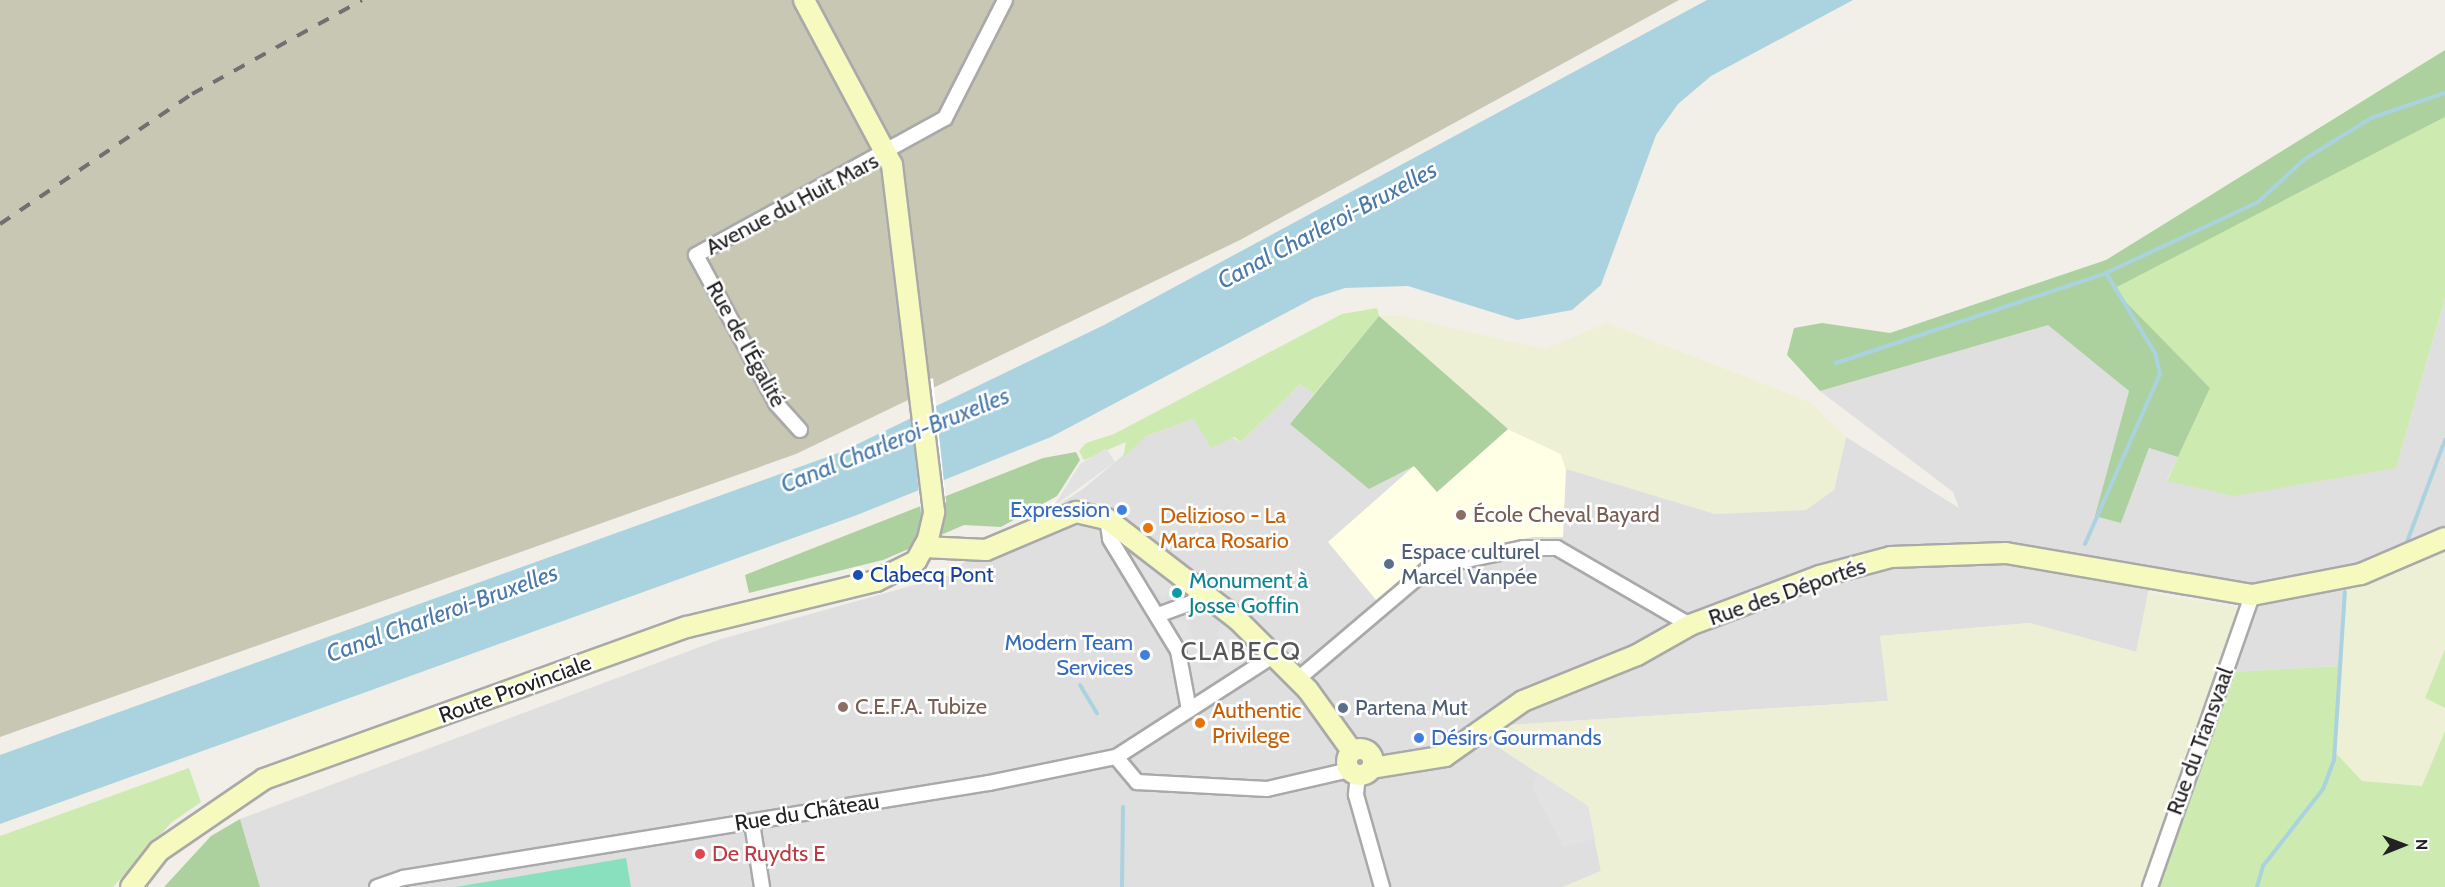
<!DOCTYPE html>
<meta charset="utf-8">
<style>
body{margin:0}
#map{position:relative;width:2445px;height:887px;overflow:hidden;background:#f2efe9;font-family:Cabin,sans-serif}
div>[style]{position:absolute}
.residential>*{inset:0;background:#e0dfdf}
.education>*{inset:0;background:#ffffe5}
.construction>*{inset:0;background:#c7c7b4}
.farmland>*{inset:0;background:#eef0d5}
.grass>*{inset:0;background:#cdebb0}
.forest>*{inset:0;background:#add19e}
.pitch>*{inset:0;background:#88e0be}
.parking>*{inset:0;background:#e2e2e2}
.water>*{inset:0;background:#aad3df}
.pier>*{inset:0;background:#fff}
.stream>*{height:4px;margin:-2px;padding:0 2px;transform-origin:2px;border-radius:2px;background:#aad3df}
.roads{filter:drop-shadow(2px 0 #a9a9a9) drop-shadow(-2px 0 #a9a9a9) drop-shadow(0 2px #a9a9a9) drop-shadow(0 -2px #a9a9a9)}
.street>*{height:14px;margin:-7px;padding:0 7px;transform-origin:7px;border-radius:7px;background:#fff}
.secondary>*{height:20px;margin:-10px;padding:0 10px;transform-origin:10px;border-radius:10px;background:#f7fabf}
.secondary>.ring{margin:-10px;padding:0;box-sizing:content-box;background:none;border:20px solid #f7fabf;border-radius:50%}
.rail>*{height:4px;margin-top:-2px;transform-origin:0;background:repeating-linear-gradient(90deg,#707070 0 12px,transparent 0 24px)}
.dots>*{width:16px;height:16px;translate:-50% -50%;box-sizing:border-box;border:3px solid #fff;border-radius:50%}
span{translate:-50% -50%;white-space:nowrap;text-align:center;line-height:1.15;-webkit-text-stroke:5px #fff;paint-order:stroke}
.street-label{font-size:22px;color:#222}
.shop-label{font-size:22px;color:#366cbe}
.right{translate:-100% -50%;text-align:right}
.left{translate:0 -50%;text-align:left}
.food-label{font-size:22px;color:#c56008}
.education-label{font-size:22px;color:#785e54}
.service-label{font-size:22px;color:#4e5e75}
.transit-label{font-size:22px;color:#164399}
.culture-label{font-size:22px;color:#0d838f}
.health-label{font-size:22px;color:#be3a42}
.water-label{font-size:24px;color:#4a7aab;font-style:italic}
.quarter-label{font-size:26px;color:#555;letter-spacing:1.5px}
.north{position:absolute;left:2373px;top:815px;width:60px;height:60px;-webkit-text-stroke:4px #fff;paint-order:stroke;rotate:89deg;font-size:16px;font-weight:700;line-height:24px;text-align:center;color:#222}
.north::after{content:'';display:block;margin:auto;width:21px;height:27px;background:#222;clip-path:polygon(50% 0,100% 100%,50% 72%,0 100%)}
</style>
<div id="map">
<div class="residential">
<i style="clip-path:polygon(2445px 298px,2445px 546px,2344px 592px,2339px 666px,2232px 672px,2264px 587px,2157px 577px,2148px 593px,2137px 652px,2029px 623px,1881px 636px,1888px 701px,1510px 725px,1489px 741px,1588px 806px,1601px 871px,1563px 887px,260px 887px,240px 819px,721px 639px,950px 575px,994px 534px,1043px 515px,1083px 489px,1146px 436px,1194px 419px,1241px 442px,1300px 384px,1314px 394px,1290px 424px,1414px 466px,1437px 492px,1508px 429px,1561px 454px,1834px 490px,1846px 437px,1959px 508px,1953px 492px,1820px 391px,2048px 324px,2129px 391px,2096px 515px,2121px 523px,2149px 448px,2178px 457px,2167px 480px,2396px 468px)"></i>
</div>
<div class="education">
<i style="clip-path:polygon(1508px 429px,1561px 454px,1566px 469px,1563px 537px,1533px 537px,1442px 555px,1377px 601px,1328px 542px,1414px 466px,1437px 492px)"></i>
</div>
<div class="construction">
<i style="clip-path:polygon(0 0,1679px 0,1240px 240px,796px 454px,0 737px)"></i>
</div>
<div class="farmland">
<i style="clip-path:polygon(1379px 316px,1401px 316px,1543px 349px,1607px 323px,1810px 402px,1846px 437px,1834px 490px,1806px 510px,1715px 514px,1566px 469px,1561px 454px,1508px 429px)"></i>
<i style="clip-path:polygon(2445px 546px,2445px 649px,2425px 698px,2445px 708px,2445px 731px,2422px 786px,2362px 781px,2334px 752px,2344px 592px)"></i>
<i style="clip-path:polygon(2148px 593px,2238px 607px,2145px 887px,1563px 887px,1601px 871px,1588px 806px,1489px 741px,1510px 725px,1888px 701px,1880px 636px,2029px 623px,2136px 652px)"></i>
</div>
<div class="grass">
<i style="clip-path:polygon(2445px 117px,2445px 298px,2396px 468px,2234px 496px,2167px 481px,2210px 388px,2112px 289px)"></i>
<i style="clip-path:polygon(1377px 308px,1379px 316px,1314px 394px,1300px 384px,1241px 442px,1234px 437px,1211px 448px,1194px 419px,1146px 436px,1123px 458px,1126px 442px,1084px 460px,1079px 451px,1086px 443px,1114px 434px,1342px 314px)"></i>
<i style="clip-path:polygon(2445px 649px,2445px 708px,2425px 698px)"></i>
<i style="clip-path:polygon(2339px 666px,2334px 751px,2362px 781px,2422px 786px,2445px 731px,2445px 887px,2156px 887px,2232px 672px)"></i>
<i style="clip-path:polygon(189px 768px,201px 802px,171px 823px,113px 887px,0 887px,0 836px)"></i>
</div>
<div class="forest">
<i style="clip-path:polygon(2445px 50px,2445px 117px,2113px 289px,2210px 388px,2178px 457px,2149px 448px,2121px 523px,2095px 516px,2129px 391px,2048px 325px,1820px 391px,1787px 355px,1794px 328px,1822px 323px,1890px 333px,2106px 260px)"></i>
<i style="clip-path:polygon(1379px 316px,1508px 429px,1437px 492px,1414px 466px,1369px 489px,1290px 424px)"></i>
<i style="clip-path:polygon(1076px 452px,1080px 460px,1057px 496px,1001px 527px,964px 525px,883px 560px,749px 593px,745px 575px,1043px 458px)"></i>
<i style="clip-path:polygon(240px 819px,260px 887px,164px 887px,211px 836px)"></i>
</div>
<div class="pitch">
<i style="clip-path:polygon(626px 858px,631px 887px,456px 887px)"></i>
</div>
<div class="parking">
<i style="clip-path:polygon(1106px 448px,1115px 462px,1054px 506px,1080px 464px)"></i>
<i style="clip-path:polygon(1123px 543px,1178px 583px,1163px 597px,1143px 582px)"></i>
<i style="clip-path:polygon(1224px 617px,1247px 639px,1253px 650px,1252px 665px,1201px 697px,1191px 694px,1182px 648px,1169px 618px,1186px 621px,1204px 668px,1217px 670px,1227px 660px,1218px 632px)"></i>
<i style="clip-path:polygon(1538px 773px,1588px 806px,1595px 839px,1563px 847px,1532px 788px)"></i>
</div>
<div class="water">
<i style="clip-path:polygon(1707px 0,1853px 0,1711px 76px,1678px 104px,1656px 135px,1601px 285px,1572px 310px,1517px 320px,1408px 286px,1345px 288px,1314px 298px,1051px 437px,857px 515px,0 824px,0 755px,841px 452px,1104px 325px)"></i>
</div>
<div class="pier">
<i style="clip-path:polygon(933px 378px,946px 502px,922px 522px,908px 388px)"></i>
</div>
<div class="stream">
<i style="left:1836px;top:363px;width:285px;rotate:-18.4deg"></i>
<i style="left:2106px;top:273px;width:168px;rotate:-25deg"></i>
<i style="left:2258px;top:202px;width:64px;rotate:-42.5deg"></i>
<i style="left:2305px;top:159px;width:78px;rotate:-31.8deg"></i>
<i style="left:2371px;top:118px;width:78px;rotate:-18.7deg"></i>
<i style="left:2407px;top:542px;width:109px;rotate:-69.6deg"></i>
<i style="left:2085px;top:544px;width:186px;rotate:-66.2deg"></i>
<i style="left:2160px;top:374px;width:22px;rotate:-103deg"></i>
<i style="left:2155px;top:353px;width:94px;rotate:-121.5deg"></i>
<i style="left:1080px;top:685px;width:33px;rotate:59deg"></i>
<i style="left:1122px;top:887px;width:80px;rotate:-89.3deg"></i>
<i style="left:2257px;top:887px;width:22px;rotate:-74deg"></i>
<i style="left:2263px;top:866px;width:98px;rotate:-52.1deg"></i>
<i style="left:2323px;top:789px;width:31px;rotate:-69deg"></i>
<i style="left:2334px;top:760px;width:168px;rotate:-86.3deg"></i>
</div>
<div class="roads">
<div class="street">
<i style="left:800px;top:430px;width:36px;rotate:-132deg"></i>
<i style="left:776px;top:403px;width:168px;rotate:-118.4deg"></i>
<i style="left:696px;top:255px;width:284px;rotate:-28.8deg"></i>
<i style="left:945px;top:118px;width:132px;rotate:-63deg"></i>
<i style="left:1107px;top:519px;width:20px;rotate:81deg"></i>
<i style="left:1110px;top:539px;width:131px;rotate:58.7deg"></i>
<i style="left:1178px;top:651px;width:60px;rotate:79.4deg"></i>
<i style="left:1158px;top:615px;width:52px;rotate:-20.2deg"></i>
<i style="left:1298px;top:679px;width:172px;rotate:-40.3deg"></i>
<i style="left:1429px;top:568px;width:96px;rotate:-12deg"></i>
<i style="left:1523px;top:548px;width:34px"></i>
<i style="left:1557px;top:548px;width:154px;rotate:30.1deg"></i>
<i style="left:1116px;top:757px;width:33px;rotate:50deg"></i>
<i style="left:1137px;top:782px;width:130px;rotate:3.1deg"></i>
<i style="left:1267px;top:789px;width:84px;rotate:-13deg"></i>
<i style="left:1358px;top:775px;width:20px;rotate:96deg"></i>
<i style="left:1356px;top:795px;width:96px;rotate:74.2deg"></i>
<i style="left:752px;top:823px;width:65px;rotate:81.1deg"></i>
<i style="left:377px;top:887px;width:28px;rotate:-19deg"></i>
<i style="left:403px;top:878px;width:594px;rotate:-9.21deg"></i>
<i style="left:989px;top:783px;width:130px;rotate:-11.6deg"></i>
<i style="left:1116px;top:757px;width:188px;rotate:-32.8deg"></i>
<i style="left:2150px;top:887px;width:309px;rotate:-70.7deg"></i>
</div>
<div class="secondary">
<i style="left:924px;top:547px;width:62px;rotate:2.8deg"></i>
<i style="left:986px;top:550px;width:98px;rotate:-22.9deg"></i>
<i style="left:1076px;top:512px;width:32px;rotate:13deg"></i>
<i style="left:1107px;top:519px;width:165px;rotate:37.6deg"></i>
<i style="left:1238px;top:620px;width:99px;rotate:45deg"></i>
<i style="left:1308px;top:690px;width:75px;rotate:54.2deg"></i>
<i class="ring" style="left:1347px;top:749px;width:6px;height:6px"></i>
<i style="left:1372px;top:768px;width:74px;rotate:-9.3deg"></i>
<i style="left:1445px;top:756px;width:95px;rotate:-35.2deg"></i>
<i style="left:1523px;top:701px;width:123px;rotate:-22deg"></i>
<i style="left:1637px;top:655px;width:61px;rotate:-29.5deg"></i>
<i style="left:1690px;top:625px;width:139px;rotate:-20.7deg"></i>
<i style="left:1820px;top:576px;width:73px;rotate:-15deg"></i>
<i style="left:1891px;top:557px;width:115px;rotate:-2deg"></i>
<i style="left:2006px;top:553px;width:250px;rotate:9.7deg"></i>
<i style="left:2252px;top:595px;width:111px;rotate:-10.9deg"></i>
<i style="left:2361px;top:574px;width:91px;rotate:-23.2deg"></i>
<i style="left:131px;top:887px;width:46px;rotate:-52.1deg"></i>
<i style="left:159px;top:851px;width:127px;rotate:-34.4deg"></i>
<i style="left:264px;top:779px;width:449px;rotate:-19.8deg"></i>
<i style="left:687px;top:627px;width:195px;rotate:-13.7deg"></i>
<i style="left:876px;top:581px;width:45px;rotate:-26.6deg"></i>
<i style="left:916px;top:561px;width:25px;rotate:-61deg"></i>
<i style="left:928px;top:539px;width:28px;rotate:-77deg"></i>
<i style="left:934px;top:512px;width:350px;rotate:-96.9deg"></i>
<i style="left:892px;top:165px;width:187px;rotate:-118.1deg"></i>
</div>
</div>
<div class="rail">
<i style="left:0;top:224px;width:232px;rotate:-34.1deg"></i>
<i style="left:192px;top:94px;width:194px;rotate:-28.9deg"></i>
</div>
<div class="dots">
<i style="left:1122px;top:510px;background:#3f7fe0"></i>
<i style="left:1461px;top:515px;background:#8d6e63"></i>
<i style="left:1148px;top:528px;background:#e8710a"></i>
<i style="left:1389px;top:564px;background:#5c6f8a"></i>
<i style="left:858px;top:575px;background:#1a4fb4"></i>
<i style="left:1177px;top:593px;background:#0f9aa8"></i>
<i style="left:1145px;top:655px;background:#3f7fe0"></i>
<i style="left:843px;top:707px;background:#8d6e63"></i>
<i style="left:1343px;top:708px;background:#5c6f8a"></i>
<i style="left:1200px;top:723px;background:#e8710a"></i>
<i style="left:1419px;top:738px;background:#3f7fe0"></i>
<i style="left:700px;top:854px;background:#e0444e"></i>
</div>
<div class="street-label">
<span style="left:792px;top:204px;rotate:-28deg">Avenue du Huit Mars</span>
<span style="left:746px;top:344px;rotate:61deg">Rue de l'Égalité</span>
<span style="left:1787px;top:592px;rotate:-19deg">Rue des Déportés</span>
<span style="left:515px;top:689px;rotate:-20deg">Route Provinciale</span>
<span style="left:2200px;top:741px;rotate:-70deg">Rue du Transvaal</span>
<span style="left:807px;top:812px;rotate:-9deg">Rue du Château</span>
</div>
<div class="shop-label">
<span class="right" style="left:1110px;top:510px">Expression</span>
<span class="right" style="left:1133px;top:655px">Modern Team<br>Services</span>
<span class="left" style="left:1431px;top:738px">Désirs Gourmands</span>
</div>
<div class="food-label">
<span class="left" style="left:1160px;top:528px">Delizioso - La<br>Marca Rosario</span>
<span class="left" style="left:1212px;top:723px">Authentic<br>Privilege</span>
</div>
<div class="education-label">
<span class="left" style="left:1473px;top:515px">École Cheval Bayard</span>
<span class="left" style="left:855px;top:707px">C.E.F.A. Tubize</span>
</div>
<div class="service-label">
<span class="left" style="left:1401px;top:564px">Espace culturel<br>Marcel Vanpée</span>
<span class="left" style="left:1355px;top:708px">Partena Mut</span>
</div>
<div class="transit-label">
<span class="left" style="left:870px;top:575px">Clabecq Pont</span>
</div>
<div class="culture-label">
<span class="left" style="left:1189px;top:593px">Monument à<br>Josse Goffin</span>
</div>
<div class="health-label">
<span class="left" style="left:712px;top:854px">De Ruydts E</span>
</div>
<div class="water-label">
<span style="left:1327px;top:225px;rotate:-28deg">Canal Charleroi-Bruxelles</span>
<span style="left:895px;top:440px;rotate:-22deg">Canal Charleroi-Bruxelles</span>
<span style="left:442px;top:613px;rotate:-20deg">Canal Charleroi-Bruxelles</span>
</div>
<div class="quarter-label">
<span style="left:1241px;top:652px">CLABECQ</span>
</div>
<div class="north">N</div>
</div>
